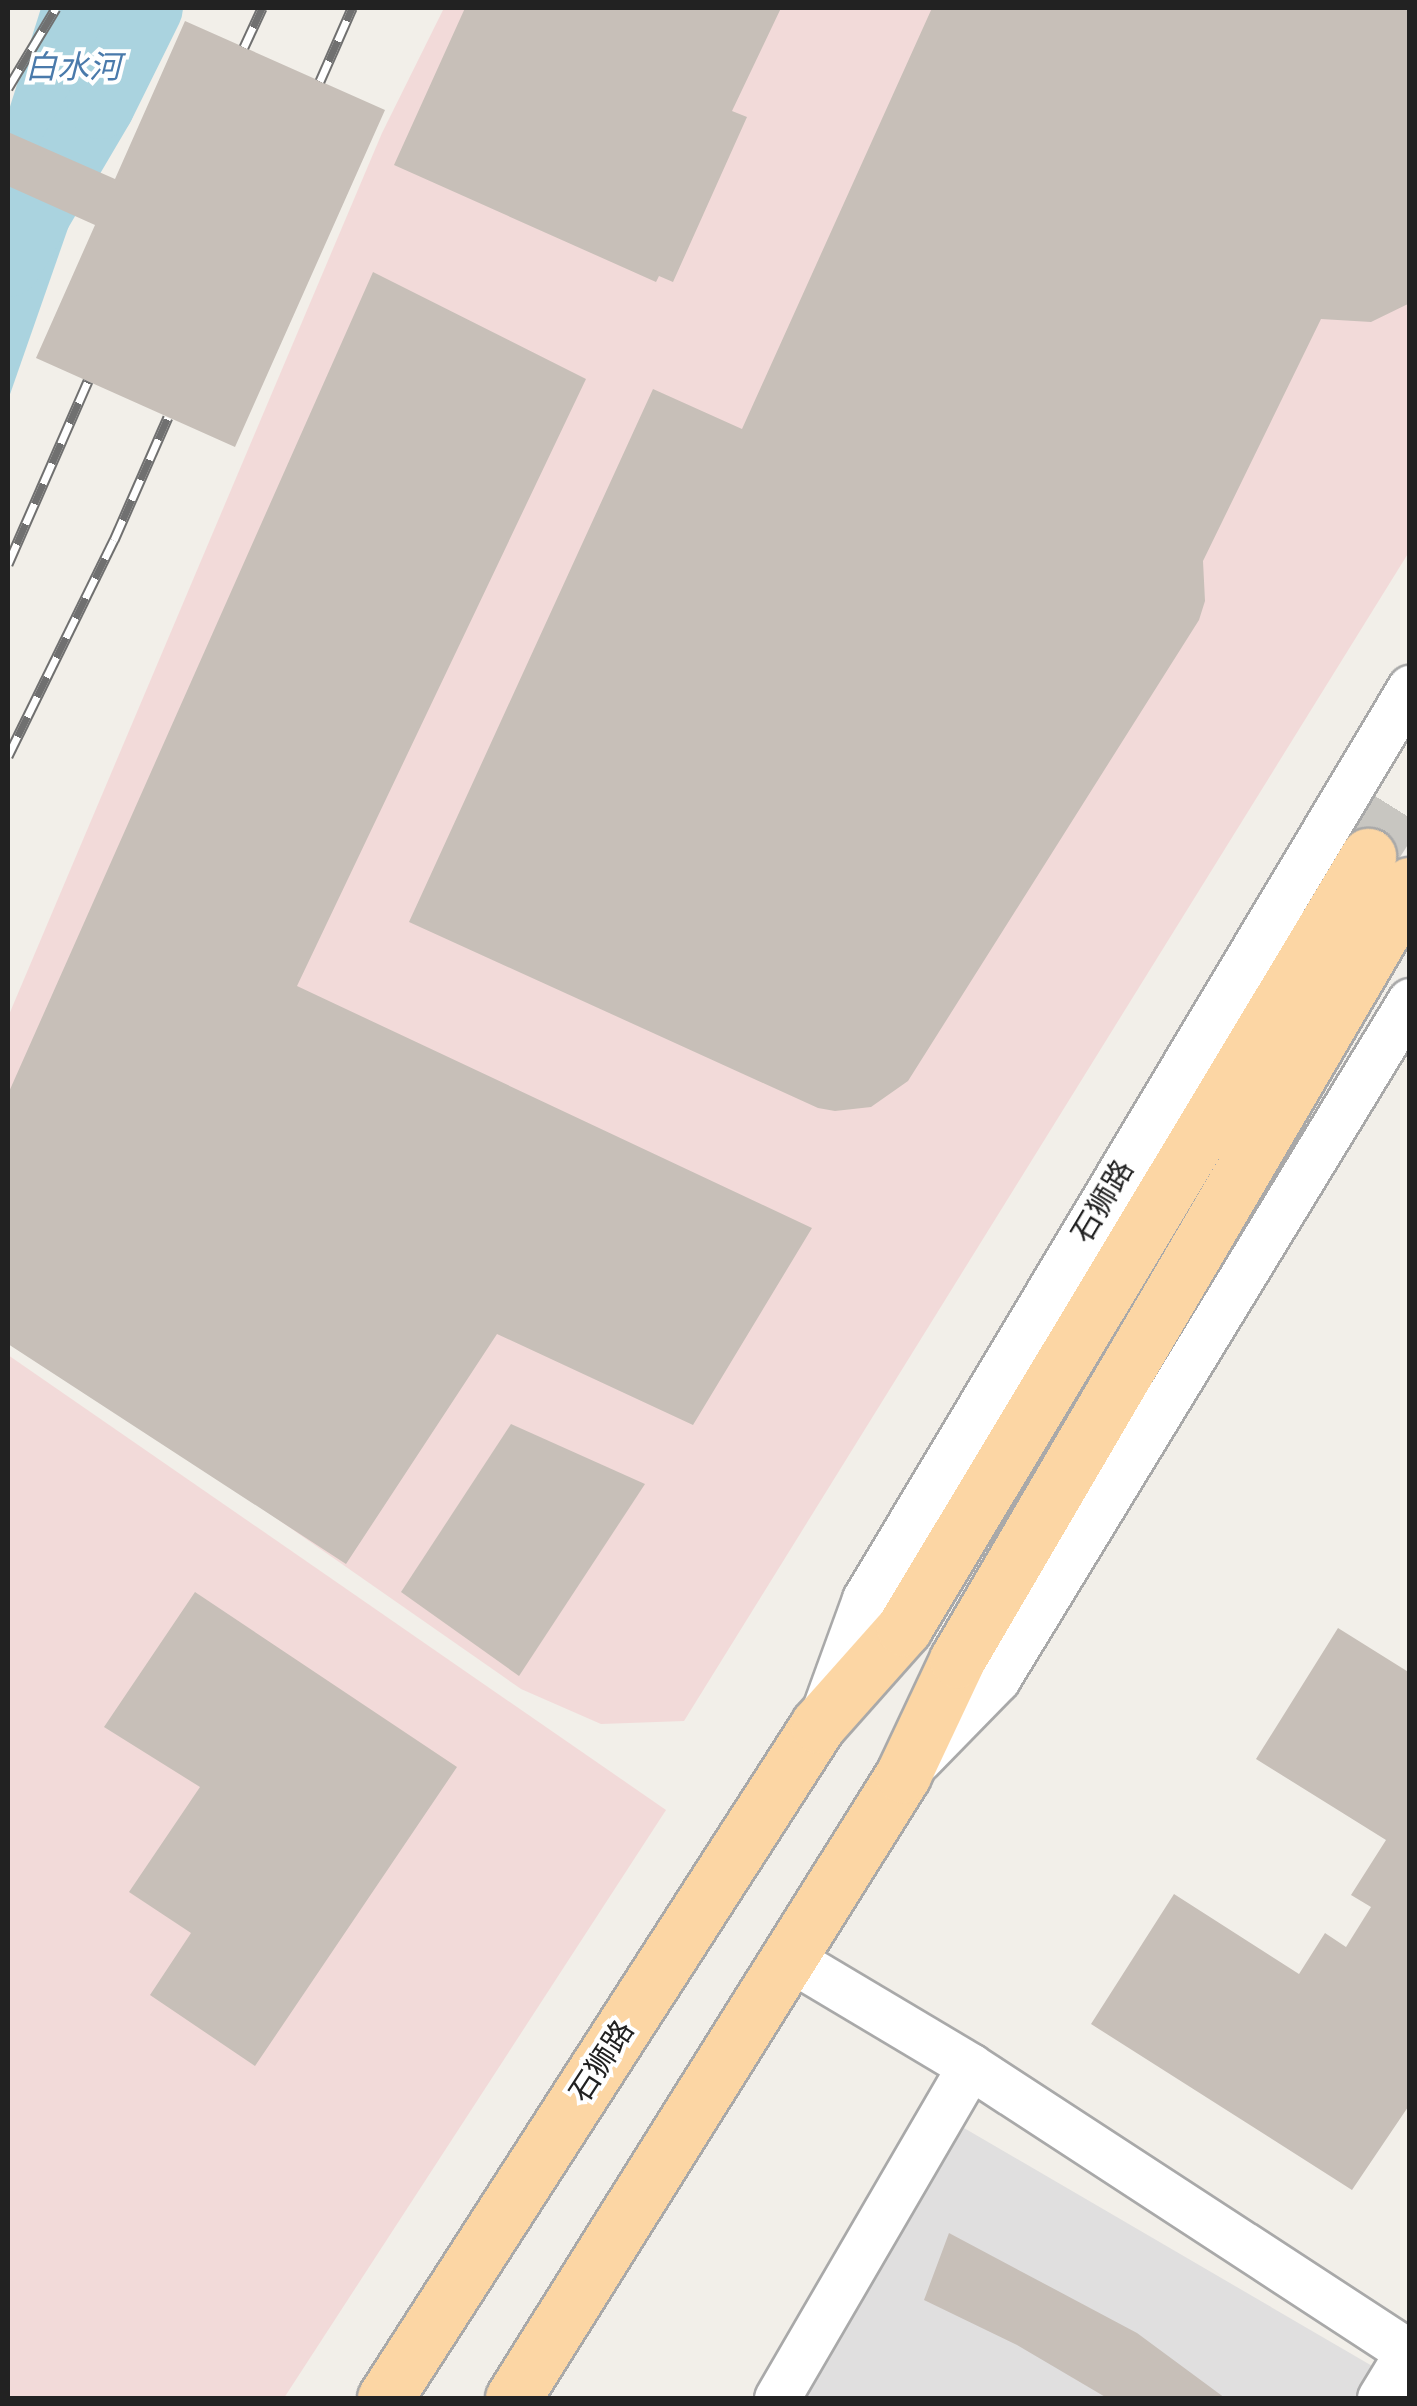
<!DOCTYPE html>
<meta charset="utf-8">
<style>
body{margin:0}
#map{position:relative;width:1417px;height:2406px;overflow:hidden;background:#f2efe9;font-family:"PT Sans","Noto Sans SC",sans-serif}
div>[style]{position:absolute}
.residential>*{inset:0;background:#e0dfdf}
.commercial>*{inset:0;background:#f2dad9}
.water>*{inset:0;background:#aad3df}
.river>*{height:68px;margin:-34px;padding:0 34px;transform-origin:34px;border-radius:34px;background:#aad3df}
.building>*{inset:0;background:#c7bfb8}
.major-tunnel>*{height:55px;margin-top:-27.5px;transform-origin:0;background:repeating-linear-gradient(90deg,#c8c6c1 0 55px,transparent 0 83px)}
.roads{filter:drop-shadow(2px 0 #a9a9a9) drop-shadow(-2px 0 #a9a9a9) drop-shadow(0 2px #a9a9a9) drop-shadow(0 -2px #a9a9a9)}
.minor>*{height:45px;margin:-22.5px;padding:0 22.5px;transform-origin:22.5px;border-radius:22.5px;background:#fff}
.major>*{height:55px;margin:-27.5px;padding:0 27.5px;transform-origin:27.5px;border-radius:27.5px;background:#fcd6a4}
.rail>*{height:11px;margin-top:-5.5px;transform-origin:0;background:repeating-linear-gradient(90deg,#fff 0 22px,#707070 0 44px);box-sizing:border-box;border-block:2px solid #707070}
span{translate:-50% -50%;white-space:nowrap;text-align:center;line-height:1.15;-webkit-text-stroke:8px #fff;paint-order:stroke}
.street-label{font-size:30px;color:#222}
.water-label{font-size:32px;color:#4a7aab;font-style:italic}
.frame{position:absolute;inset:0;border:10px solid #222;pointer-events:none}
</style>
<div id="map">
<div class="residential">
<i style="clip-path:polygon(964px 2128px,1410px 2388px,1409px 2398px,792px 2398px)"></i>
</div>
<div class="commercial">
<i style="clip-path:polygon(444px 8px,1409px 8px,1409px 552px,684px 1721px,601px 1724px,521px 1689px,8px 1331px,8px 1017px,382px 133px)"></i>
<i style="clip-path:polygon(8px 1355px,666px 1810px,284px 2398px,8px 2398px)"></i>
</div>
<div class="water">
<i style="clip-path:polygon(41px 8px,145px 8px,8px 400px,8px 113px)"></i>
</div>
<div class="river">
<i style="left:8px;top:263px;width:183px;rotate:-59.5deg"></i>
<i style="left:101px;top:105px;width:108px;rotate:-63.7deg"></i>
</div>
<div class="building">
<i style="clip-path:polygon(465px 8px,781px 8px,732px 111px,747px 117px,673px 282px,659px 276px,656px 282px,394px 165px)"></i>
<i style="clip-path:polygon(932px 8px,1410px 8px,1410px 303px,1371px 322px,1321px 319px,1203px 561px,1205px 601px,1199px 620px,908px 1081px,871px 1107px,835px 1111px,818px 1108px,409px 922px,653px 389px,742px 429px)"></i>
<i style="clip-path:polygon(185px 21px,385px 110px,235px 447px,36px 358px,95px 225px,8px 186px,8px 132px,115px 179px)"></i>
<i style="clip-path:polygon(373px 272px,586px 379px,297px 986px,812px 1228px,693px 1425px,497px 1334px,346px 1564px,8px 1344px,8px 1094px)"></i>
<i style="clip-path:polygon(511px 1424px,645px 1484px,519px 1676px,401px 1592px)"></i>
<i style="clip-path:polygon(195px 1592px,457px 1767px,255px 2066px,150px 1995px,191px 1933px,129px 1892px,200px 1787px,104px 1727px)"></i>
<i style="clip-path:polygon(1338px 1628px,1410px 1673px,1410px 2104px,1352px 2190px,1091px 2024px,1174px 1894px,1299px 1974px,1325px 1933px,1346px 1947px,1371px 1907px,1351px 1895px,1386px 1840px,1256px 1759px)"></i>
<i style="clip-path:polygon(949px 2233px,1137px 2333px,1225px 2398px,1107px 2398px,1017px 2345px,924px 2300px)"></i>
</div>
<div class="major-tunnel">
<i style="left:1368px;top:856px;width:79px;rotate:-57.9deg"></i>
</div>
<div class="roads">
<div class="minor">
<i style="left:825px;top:1709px;width:117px;rotate:-70deg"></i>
<i style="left:865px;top:1599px;width:1062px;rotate:-59.11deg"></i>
<i style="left:919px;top:1759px;width:112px;rotate:-45.7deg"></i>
<i style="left:997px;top:1679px;width:794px;rotate:-58.65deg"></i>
<i style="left:789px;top:1958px;width:211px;rotate:30.8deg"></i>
<i style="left:970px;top:2066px;width:525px;rotate:33.12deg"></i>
<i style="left:777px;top:2398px;width:384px;rotate:-59.8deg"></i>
<i style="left:1380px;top:2398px;width:54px;rotate:-58.7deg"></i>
</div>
<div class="major">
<i style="left:385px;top:2398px;width:800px;rotate:-57.24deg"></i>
<i style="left:818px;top:1725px;width:130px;rotate:-48.4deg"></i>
<i style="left:904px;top:1628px;width:901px;rotate:-58.99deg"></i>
<i style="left:513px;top:2398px;width:735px;rotate:-57.95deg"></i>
<i style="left:903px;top:1775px;width:127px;rotate:-64.8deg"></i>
<i style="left:957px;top:1660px;width:898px;rotate:-59.69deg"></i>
</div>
</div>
<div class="rail">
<i style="left:244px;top:47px;width:43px;rotate:-65.2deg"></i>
<i style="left:320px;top:81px;width:80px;rotate:-66.3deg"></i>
<i style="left:8px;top:88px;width:93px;rotate:-59deg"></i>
<i style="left:8px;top:564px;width:200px;rotate:-66.4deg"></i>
<i style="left:8px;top:756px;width:241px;rotate:-63.9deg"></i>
<i style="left:114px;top:540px;width:134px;rotate:-66.3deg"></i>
</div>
<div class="street-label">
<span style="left:1102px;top:1201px;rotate:-59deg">石狮路</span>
<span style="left:601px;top:2061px;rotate:-57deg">石狮路</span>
</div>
<div class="water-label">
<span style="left:73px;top:66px">白水河</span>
</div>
<div class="frame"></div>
</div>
